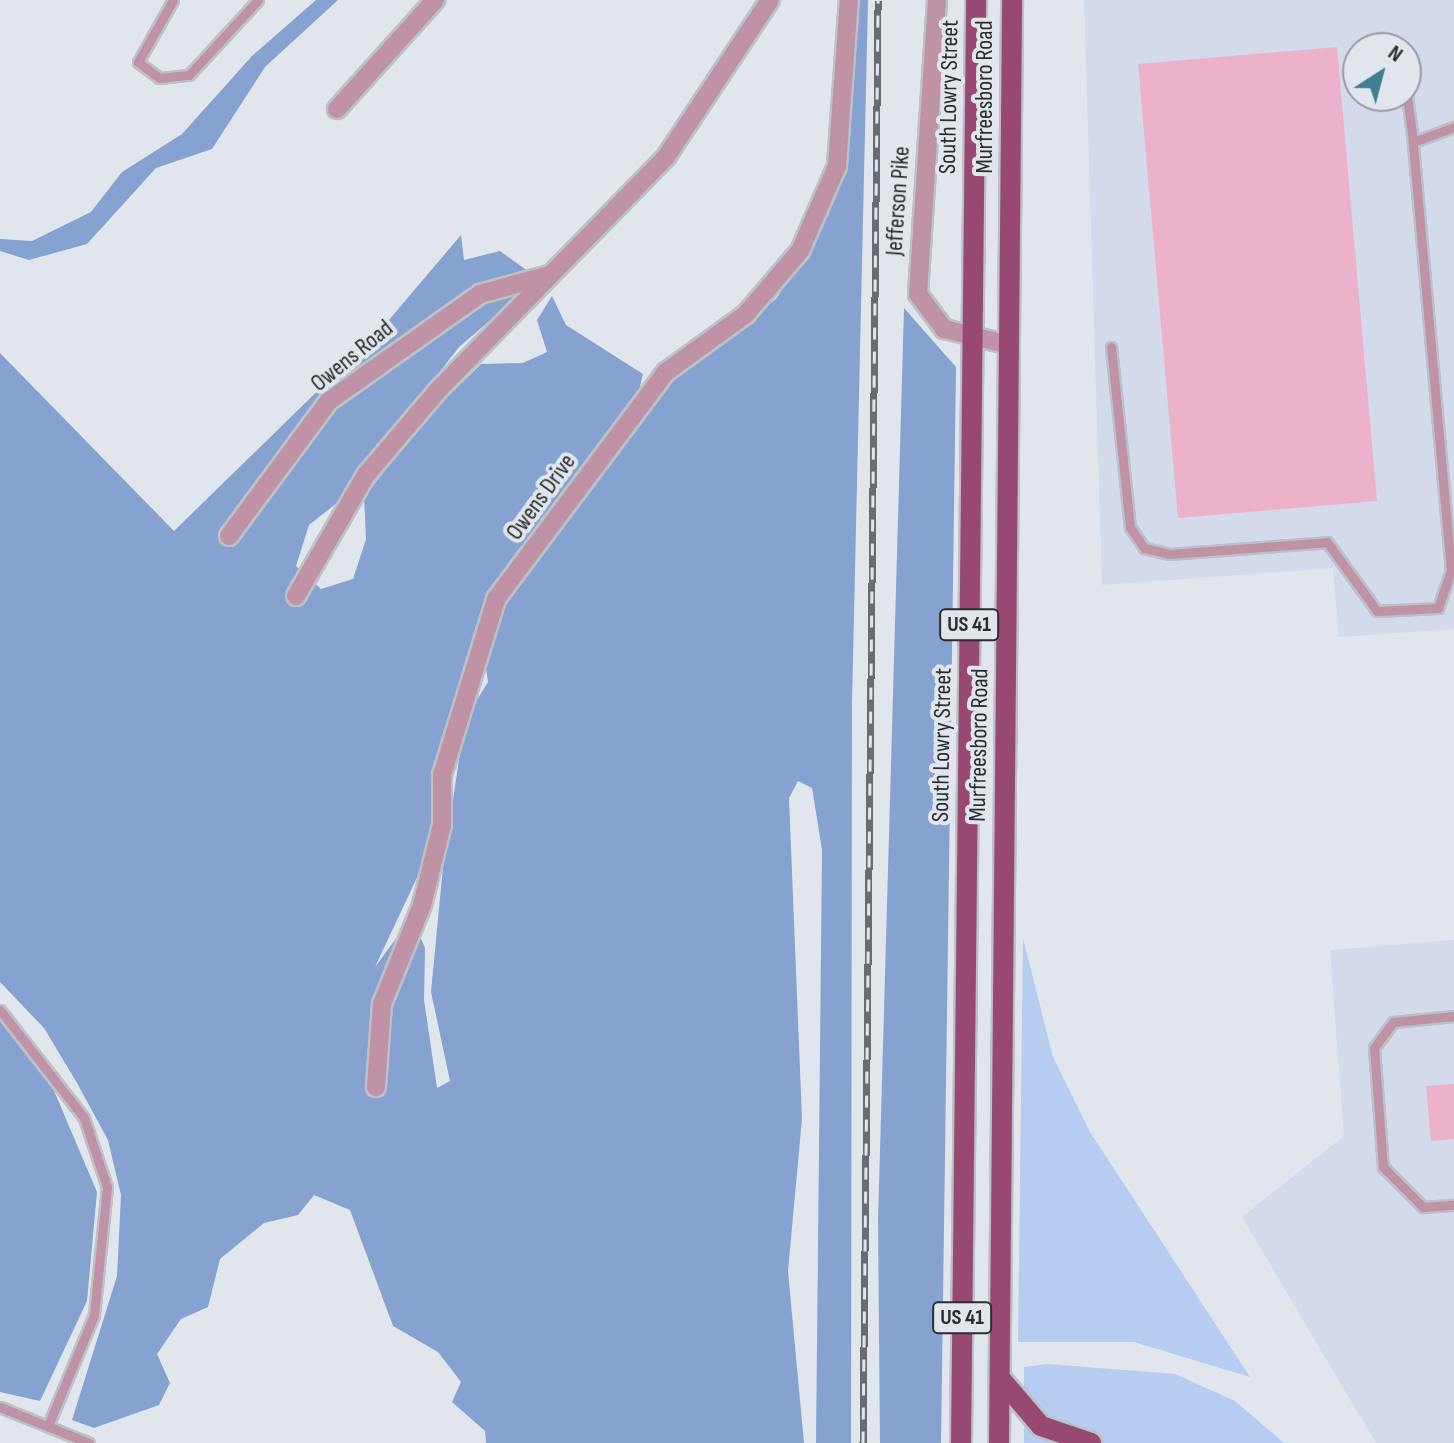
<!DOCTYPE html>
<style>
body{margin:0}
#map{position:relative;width:1454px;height:1443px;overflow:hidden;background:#e1e6ed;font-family:"Sofia Sans Condensed",sans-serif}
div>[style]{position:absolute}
.built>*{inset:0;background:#d3dbea}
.green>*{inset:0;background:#b6ccf0}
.forest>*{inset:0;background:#86a2d0}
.building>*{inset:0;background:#ecb2ca}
.roads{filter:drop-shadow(2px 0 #bcc1c7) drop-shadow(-2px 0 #bcc1c7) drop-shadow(0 2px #bcc1c7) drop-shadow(0 -2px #bcc1c7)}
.lane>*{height:9px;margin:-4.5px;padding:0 4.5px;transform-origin:4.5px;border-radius:4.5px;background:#bf92a6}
.street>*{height:18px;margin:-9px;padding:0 9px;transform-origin:9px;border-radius:9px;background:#bf92a6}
.primary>*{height:20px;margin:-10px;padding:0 10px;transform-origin:10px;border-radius:10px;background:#984970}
.rail>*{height:7px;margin-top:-3.5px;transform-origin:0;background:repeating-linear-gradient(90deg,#e1e6ed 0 12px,#686c70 0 24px);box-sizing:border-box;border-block:2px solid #686c70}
span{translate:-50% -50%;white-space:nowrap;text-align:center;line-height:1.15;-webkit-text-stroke:8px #e1e6ed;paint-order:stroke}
.shield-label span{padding:2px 6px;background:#e1e6ed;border:2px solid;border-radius:6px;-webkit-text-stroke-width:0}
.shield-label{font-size:22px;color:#2a2c2f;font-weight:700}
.street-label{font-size:24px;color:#2a2c2f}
.north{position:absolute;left:1342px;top:32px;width:80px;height:80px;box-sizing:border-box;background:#e1e6ed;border:2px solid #989ca1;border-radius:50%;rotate:36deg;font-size:22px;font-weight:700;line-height:32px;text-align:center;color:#2a2c2f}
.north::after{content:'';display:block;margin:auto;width:28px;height:36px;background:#407e94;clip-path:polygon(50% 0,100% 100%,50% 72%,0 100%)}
</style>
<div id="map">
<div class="built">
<i style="clip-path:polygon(evenodd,1084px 0,1454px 0,1454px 629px,1339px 637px,1333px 568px,1102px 585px,1084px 0,1358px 48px,1406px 48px,1406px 96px,1358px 96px,1358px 48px)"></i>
<i style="clip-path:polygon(1454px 940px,1454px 1443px,1376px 1443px,1242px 1217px,1344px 1136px,1330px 950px)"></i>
</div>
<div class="green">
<i style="clip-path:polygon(1023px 938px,1053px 1057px,1090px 1132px,1250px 1377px,1134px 1342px,1018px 1342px)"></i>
<i style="clip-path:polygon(1048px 1364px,1175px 1374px,1235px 1401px,1284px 1443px,1024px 1443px,1024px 1367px)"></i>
</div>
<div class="forest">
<i style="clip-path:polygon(316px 0,338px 0,265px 67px,212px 149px,156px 168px,87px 244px,29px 260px,0 251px,0 239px,32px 241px,91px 212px,122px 172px,182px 134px,252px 56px)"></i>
<i style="clip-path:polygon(852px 0,868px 0,852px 703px,851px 1443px,816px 1443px,822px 850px,812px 788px,798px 781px,789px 798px,802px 1119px,788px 1271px,804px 1443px,486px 1443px,485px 1431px,452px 1402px,461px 1382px,438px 1352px,393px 1326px,350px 1210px,314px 1195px,298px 1215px,264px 1223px,220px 1259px,208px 1307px,181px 1319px,157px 1354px,170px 1383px,159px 1405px,94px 1428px,72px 1420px,117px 1276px,121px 1195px,108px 1140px,77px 1083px,44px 1028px,0 982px,0 353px,174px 531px,383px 327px,461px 235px,464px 260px,500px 251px,529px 272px,520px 295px,459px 347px,342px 499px,309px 525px,296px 566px,321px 589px,353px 579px,366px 539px,364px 497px,430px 414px,481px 364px,523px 363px,547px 352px,537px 320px,552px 296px,566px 325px,643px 374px,638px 395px,541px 519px,492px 600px,436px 766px,429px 852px,375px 967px,412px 917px,425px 948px,424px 1000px,437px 1088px,450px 1081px,431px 992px,443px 867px,465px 719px,488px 682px,485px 663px,504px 599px,677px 371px,776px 299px,828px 216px,842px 166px)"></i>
<i style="clip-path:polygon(904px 308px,956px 367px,941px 1443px,880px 1443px,878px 1221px)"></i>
<i style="clip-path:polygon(0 1019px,52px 1086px,97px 1192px,87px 1301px,40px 1401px,0 1392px)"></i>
</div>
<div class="building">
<i style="clip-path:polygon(1337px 47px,1377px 501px,1178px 518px,1138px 64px)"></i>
<i style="clip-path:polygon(1454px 1084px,1454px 1139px,1431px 1141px,1426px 1086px)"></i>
</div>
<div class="roads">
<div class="lane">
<i style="left:173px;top:0;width:71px;rotate:119.4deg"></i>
<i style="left:138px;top:62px;width:26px;rotate:37deg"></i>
<i style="left:159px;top:78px;width:30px;rotate:-6deg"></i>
<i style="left:189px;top:75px;width:102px;rotate:-47.4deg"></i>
<i style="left:1406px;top:88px;width:54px;rotate:82.6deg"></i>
<i style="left:1111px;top:347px;width:181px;rotate:84deg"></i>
<i style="left:1130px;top:527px;width:25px;rotate:56deg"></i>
<i style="left:1144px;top:548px;width:26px;rotate:13deg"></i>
<i style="left:1169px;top:554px;width:158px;rotate:-4.3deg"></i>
<i style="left:1327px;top:542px;width:85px;rotate:54.1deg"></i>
<i style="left:1377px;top:611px;width:61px;rotate:-2.8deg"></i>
<i style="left:1438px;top:608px;width:39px;rotate:-71deg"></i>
<i style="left:1451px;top:571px;width:431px;rotate:-95.1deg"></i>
<i style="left:1413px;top:142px;width:44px;rotate:-20.1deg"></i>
<i style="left:0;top:1010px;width:137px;rotate:52.1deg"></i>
<i style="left:84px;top:1118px;width:73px;rotate:71.6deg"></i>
<i style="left:107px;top:1187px;width:129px;rotate:95.8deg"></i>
<i style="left:94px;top:1315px;width:117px;rotate:112.6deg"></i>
<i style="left:1454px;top:1016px;width:61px;rotate:174.4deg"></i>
<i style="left:1393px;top:1022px;width:32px;rotate:126deg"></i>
<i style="left:1374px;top:1048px;width:119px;rotate:85.7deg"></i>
<i style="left:1383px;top:1167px;width:57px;rotate:45deg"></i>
<i style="left:1423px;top:1207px;width:31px;rotate:-4deg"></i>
<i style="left:0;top:1407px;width:96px;rotate:22deg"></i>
</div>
<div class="street">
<i style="left:937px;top:0;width:295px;rotate:93.7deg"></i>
<i style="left:918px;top:294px;width:44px;rotate:53.4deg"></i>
<i style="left:944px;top:329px;width:67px;rotate:13.8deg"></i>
<i style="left:337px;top:109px;width:147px;rotate:-48deg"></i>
<i style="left:229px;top:536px;width:168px;rotate:-53.5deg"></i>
<i style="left:329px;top:401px;width:185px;rotate:-35.3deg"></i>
<i style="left:480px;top:294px;width:72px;rotate:-15.4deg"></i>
<i style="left:296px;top:596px;width:140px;rotate:-60deg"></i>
<i style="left:366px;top:475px;width:113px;rotate:-49.7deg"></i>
<i style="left:439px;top:389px;width:325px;rotate:-45.6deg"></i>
<i style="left:666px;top:157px;width:188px;rotate:-56.5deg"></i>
<i style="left:376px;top:1087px;width:83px;rotate:-85.9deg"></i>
<i style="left:382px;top:1004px;width:107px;rotate:-68deg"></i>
<i style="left:422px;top:905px;width:82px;rotate:-76deg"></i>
<i style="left:442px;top:825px;width:50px;rotate:-90deg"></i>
<i style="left:442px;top:775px;width:184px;rotate:-72.9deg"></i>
<i style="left:496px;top:599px;width:284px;rotate:-53.2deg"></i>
<i style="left:666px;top:372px;width:99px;rotate:-35.9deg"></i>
<i style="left:746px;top:314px;width:83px;rotate:-49.4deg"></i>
<i style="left:800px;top:251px;width:93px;rotate:-66.5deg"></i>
<i style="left:837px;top:166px;width:166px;rotate:-85.9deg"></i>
</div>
<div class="primary">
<i style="left:1000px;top:1378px;width:63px;rotate:49.5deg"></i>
<i style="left:1041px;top:1426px;width:53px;rotate:18.8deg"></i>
<i style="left:961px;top:1443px;width:1443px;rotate:-89.4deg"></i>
<i style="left:999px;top:1443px;width:1443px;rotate:-89.48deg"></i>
</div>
</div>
<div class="rail">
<i style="left:863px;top:1443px;width:1443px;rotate:-89.4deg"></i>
</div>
<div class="shield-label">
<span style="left:969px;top:625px">US 41</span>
<span style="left:962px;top:1318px">US 41</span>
</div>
<div class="street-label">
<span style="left:949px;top:97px;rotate:-89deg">South Lowry Street</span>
<span style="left:985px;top:97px;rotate:-90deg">Murfreesboro Road</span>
<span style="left:898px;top:201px;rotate:-86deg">Jefferson Pike</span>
<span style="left:352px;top:356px;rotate:-39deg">Owens Road</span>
<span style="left:541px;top:497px;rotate:-54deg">Owens Drive</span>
<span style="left:942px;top:745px;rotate:-89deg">South Lowry Street</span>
<span style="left:979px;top:745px;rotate:-89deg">Murfreesboro Road</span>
</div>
<div class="north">N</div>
</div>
